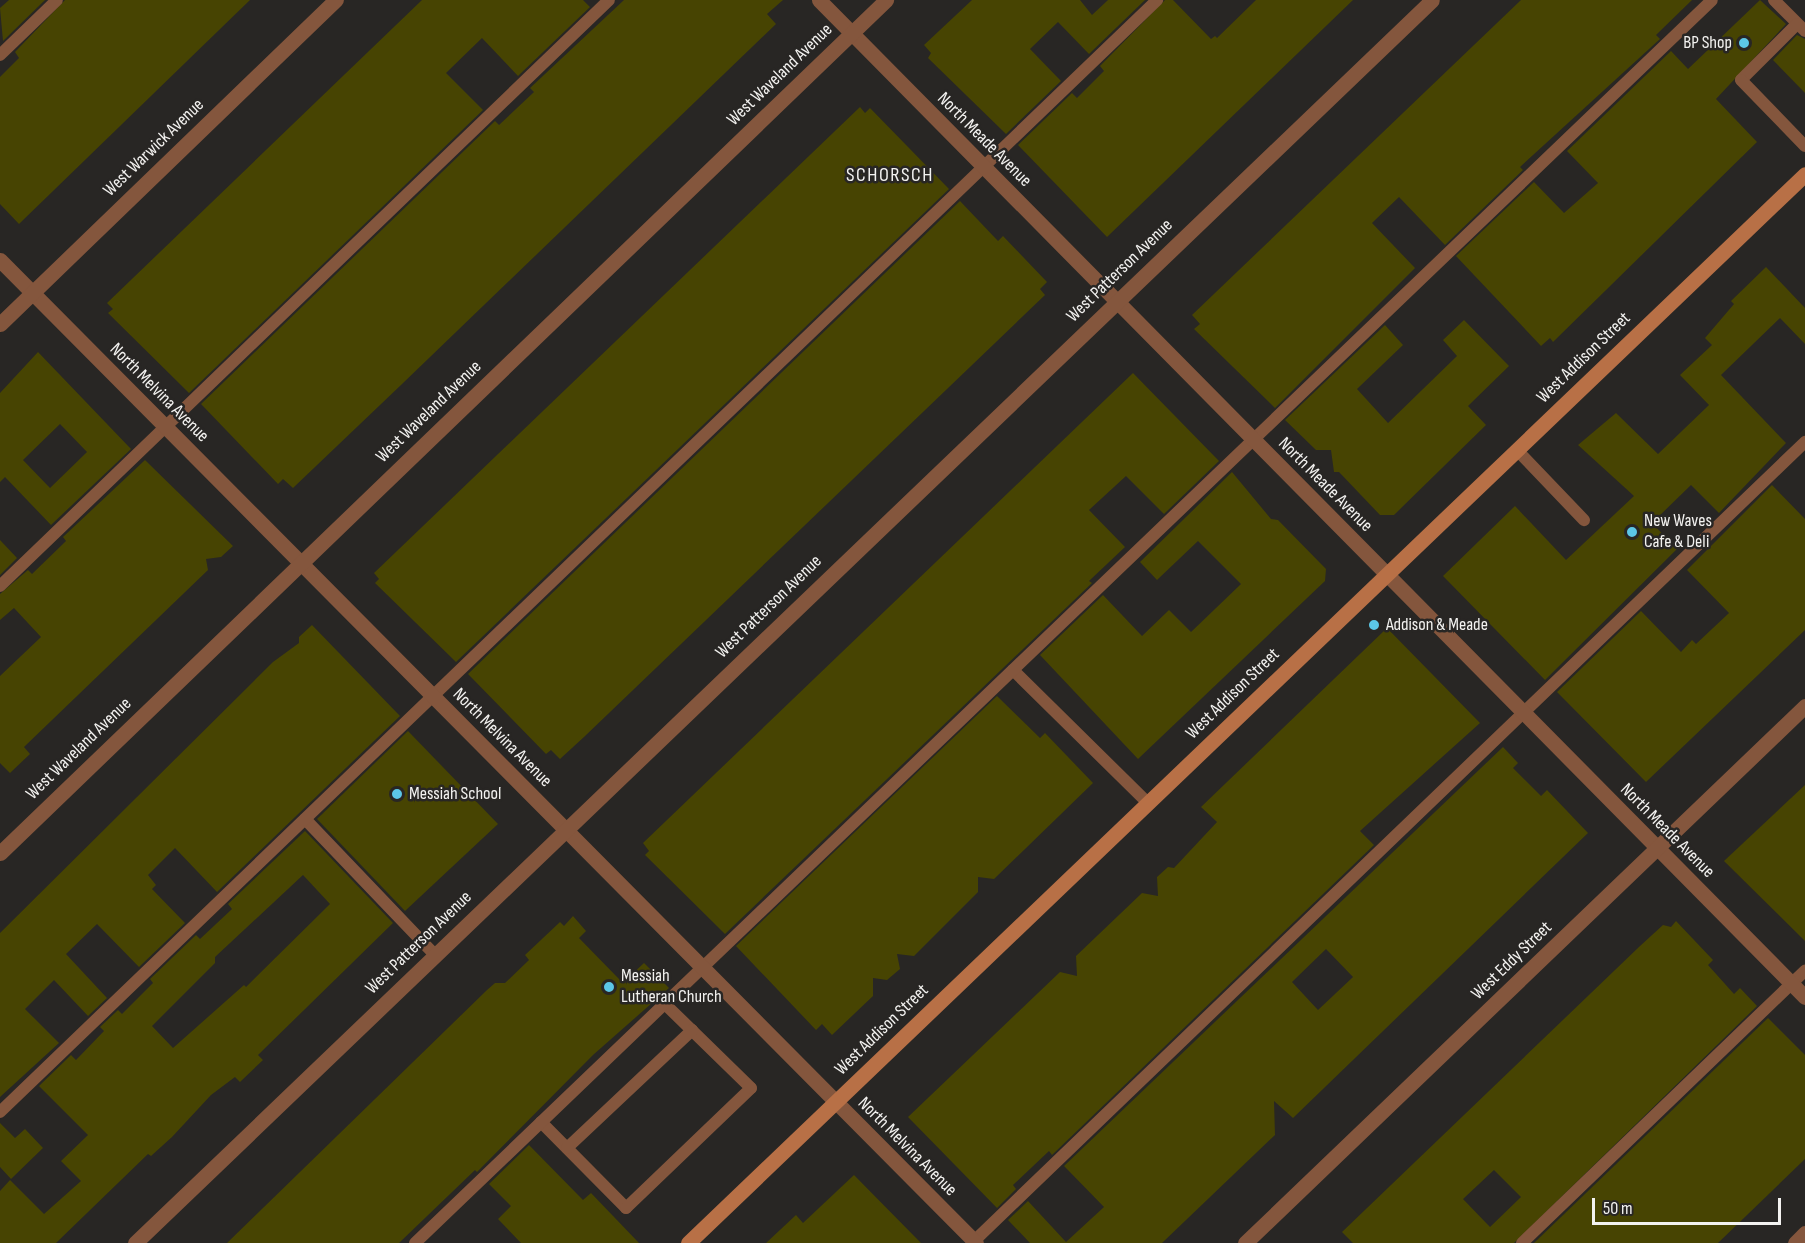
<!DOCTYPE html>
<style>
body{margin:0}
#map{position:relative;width:1805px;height:1243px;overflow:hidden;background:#282624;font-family:"Sofia Sans Condensed",sans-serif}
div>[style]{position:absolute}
.building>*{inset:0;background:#474402}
.lane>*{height:12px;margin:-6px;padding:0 6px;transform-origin:6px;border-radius:6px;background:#84563d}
.street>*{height:15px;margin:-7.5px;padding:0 7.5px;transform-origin:7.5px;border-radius:7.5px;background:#84563d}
.secondary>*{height:15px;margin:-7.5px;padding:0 7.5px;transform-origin:7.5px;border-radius:7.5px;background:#b87046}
.dots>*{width:16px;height:16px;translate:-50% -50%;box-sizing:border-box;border:3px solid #282624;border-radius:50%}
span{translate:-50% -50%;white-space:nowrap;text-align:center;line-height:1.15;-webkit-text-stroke:5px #282624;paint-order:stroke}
.poi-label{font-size:18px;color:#f3f2f0}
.right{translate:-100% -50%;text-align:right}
.left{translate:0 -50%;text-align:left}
.street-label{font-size:18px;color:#f3f2f0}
.neighbourhood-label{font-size:20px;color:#f3f2f0;letter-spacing:1.5px}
.scale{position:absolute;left:1592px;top:1198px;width:189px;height:27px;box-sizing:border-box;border:3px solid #f3f2f0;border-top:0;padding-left:8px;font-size:18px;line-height:21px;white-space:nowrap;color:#f3f2f0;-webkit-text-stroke:4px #282624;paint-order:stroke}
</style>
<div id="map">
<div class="building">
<i style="clip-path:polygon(9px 0,45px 0,3px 41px,0 8px)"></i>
<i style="clip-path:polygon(65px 0,250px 0,19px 224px,0 204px,0 77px,19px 58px,15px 52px)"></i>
<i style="clip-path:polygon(422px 0,583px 0,590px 7px,518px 76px,482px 38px,446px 73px,483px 110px,189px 393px,108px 313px,113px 309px,107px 303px)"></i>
<i style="clip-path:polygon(624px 0,783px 0,767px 14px,776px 24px,401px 385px,293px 488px,283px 479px,278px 484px,201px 404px,495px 121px,499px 125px,534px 92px,530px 88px)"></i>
<i style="clip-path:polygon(972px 0,1080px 0,1092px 15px,1108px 0,1145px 0,1089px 54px,1058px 22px,1030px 49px,1061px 81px,1006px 134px,928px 58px,931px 53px,924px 45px)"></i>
<i style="clip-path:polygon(1165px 0,1173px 0,1211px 39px,1215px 36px,1217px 38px,1256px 0,1353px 0,1107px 237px,1018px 145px,1072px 93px,1077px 98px,1104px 71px,1100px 66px)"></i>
<i style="clip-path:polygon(1521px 0,1692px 0,1656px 35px,1660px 39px,1520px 167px,1523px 170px,1445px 245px,1399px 197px,1372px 223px,1415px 268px,1275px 408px,1194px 329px,1200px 324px,1192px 315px)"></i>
<i style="clip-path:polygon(1760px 0,1786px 24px,1716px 99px,1757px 142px,1553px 342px,1550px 338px,1541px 346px,1456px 256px,1534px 182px,1564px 213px,1598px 183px,1567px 151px,1671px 51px,1688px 69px)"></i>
<i style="clip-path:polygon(1797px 35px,1805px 39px,1805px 93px,1773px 60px)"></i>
<i style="clip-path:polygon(860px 107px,865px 113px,870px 108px,949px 189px,456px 662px,375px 583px,379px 579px,374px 573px)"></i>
<i style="clip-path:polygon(960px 201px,998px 241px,1003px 236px,1047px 282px,1040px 289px,1045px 295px,584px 737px,560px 759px,551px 750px,546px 754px,468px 674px)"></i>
<i style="clip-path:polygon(1766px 267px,1805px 308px,1805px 344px,1780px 318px,1721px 375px,1786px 443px,1719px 513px,1691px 485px,1652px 523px,1677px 549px,1545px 680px,1443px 576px,1515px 506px,1566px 560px,1634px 496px,1578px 445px,1616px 413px,1658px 454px,1709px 405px,1680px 375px,1712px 345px,1705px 338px,1734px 304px,1731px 301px)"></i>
<i style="clip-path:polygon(1464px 320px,1509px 366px,1468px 406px,1486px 425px,1394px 515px,1380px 515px,1339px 472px,1334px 472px,1331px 450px,1316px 450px,1285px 420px,1385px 325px,1403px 345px,1357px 389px,1388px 423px,1457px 356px,1443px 340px)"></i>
<i style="clip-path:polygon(evenodd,38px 352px,131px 449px,51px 525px,5px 477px,0 482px,0 393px,38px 352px,60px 424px,87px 452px,50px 488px,23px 460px,60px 424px)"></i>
<i style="clip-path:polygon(1133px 373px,1219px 461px,1164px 514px,1126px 476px,1089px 510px,1125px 547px,1089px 581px,1092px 583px,725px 934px,645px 855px,649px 851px,643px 843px)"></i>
<i style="clip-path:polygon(145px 460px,233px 546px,221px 557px,206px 559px,208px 570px,24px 747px,30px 754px,10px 773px,0 763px,0 676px,41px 637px,14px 608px,0 620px,0 594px,28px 570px,32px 574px,66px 541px,63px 537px)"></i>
<i style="clip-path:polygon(1232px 472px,1271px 519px,1278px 520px,1326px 569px,1325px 581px,1138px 759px,1040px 655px,1103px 595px,1142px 636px,1169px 610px,1191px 632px,1241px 584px,1198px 541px,1157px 580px,1140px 562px)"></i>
<i style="clip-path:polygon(1772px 485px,1805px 519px,1805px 630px,1646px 782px,1557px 692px,1641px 611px,1681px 652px,1692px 640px,1696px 644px,1729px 613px,1687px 570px)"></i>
<i style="clip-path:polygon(0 540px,17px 558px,0 575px)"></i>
<i style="clip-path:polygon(312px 625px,400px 716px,217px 892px,175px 848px,148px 875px,156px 885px,152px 889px,185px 923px,139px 967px,97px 924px,66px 954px,107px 998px,88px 1016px,54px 980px,25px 1009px,59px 1043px,0 1097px,0 933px,273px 662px,299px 643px,299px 637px)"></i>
<i style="clip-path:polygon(1387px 628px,1480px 723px,1360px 831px,1374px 845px,1052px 1155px,1049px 1151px,1013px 1185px,1016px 1189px,997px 1208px,908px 1117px,1060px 972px,1077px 976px,1076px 956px,1142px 893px,1158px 896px,1157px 877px,1168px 867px,1174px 868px,1217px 822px,1201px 807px)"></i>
<i style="clip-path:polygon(997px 696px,1040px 738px,1045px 733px,1093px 783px,994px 879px,978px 877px,978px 892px,914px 956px,897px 954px,900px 969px,887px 980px,873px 978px,873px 996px,832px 1035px,822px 1024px,816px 1030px,736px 946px)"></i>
<i style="clip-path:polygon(408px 731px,498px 824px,405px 911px,317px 819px)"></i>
<i style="clip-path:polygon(evenodd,1503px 747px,1518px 763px,1513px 768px,1541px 796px,1547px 790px,1588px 833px,1293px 1118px,1274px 1101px,1275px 1135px,1162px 1243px,1030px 1243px,1008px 1220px,1028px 1201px,1066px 1242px,1104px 1207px,1064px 1166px,1503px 747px,1326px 949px,1353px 977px,1318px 1010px,1292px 982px,1326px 949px)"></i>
<i style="clip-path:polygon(1805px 785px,1805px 941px,1724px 861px)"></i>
<i style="clip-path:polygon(evenodd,305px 831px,393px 923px,258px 1055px,263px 1060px,240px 1082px,235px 1077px,211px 1095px,172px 1137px,151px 1156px,148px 1154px,56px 1243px,0 1243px,0 1191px,10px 1180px,44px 1214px,81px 1181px,61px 1161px,88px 1135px,39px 1086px,71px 1055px,76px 1060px,104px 1031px,100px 1027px,118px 1010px,122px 1014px,153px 983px,150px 979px,196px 935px,200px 939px,232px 909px,228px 904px,305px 831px,303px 875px,330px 904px,246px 987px,244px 985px,173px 1048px,152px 1026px,215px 963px,215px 957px,303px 875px)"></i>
<i style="clip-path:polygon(573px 916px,586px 931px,579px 938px,620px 980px,626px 974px,629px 977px,644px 963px,669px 988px,593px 1055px,477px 1172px,475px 1170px,399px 1243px,227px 1243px,487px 990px,495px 983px,505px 983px,529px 960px,525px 955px,560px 922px,564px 926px)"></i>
<i style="clip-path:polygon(evenodd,1676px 921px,1713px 960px,1708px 965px,1734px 994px,1740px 988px,1757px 1006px,1514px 1243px,1353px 1243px,1342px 1232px,1640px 946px,1663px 925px,1671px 927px,1676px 921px,1494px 1170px,1521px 1197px,1490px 1227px,1463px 1199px,1494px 1170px)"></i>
<i style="clip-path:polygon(1768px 1018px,1805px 1055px,1805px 1159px,1746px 1216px,1718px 1243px,1534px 1243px)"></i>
<i style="clip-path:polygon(0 1123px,15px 1138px,25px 1129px,43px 1148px,11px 1179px,0 1167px)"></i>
<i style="clip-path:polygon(529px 1145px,583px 1200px,591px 1193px,639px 1243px,521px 1243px,498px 1219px,511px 1206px,489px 1184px)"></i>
<i style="clip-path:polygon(854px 1175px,921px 1243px,766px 1243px,796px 1215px,803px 1223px)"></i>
</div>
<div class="lane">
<i style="left:1774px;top:0;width:44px;rotate:45deg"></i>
<i style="left:1797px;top:24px;width:79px;rotate:135deg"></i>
<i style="left:1741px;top:80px;width:92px;rotate:45.9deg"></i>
<i style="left:0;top:55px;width:79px;rotate:-44deg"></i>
<i style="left:1517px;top:450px;width:97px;rotate:46.3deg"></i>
<i style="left:0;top:586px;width:845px;rotate:-43.9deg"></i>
<i style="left:1013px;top:670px;width:188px;rotate:44.6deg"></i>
<i style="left:305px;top:819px;width:188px;rotate:46.3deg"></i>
<i style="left:0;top:1112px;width:1605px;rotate:-43.86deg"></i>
<i style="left:541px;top:1122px;width:121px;rotate:45.3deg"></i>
<i style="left:626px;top:1208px;width:173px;rotate:-43.8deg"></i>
<i style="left:751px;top:1088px;width:120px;rotate:-135.7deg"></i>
<i style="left:567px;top:1148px;width:172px;rotate:-43.3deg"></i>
<i style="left:415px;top:1243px;width:1796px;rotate:-43.78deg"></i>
<i style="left:972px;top:1243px;width:1156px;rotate:-43.88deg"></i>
<i style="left:1522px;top:1243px;width:393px;rotate:-43.9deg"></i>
</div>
<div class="street">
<i style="left:819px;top:0;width:1402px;rotate:45.32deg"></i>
<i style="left:0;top:260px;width:1385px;rotate:45.2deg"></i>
<i style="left:0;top:324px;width:467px;rotate:-44deg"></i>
<i style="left:0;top:853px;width:1230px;rotate:-43.91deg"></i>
<i style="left:135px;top:1243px;width:1796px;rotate:-43.78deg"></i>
<i style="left:1245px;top:1243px;width:776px;rotate:-43.8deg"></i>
<i style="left:1795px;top:1243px;width:14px;rotate:-45deg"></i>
</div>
<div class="secondary">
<i style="left:688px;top:1243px;width:1546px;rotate:-43.74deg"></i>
</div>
<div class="dots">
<i style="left:1744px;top:43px;background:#5cc7e7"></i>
<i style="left:1632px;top:532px;background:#5cc7e7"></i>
<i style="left:1374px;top:625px;background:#5cc7e7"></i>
<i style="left:397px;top:794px;background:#5cc7e7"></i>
<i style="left:609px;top:987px;background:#5cc7e7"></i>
</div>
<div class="poi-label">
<span class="right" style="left:1732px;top:43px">BP Shop</span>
<span class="left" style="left:1644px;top:532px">New Waves<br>Cafe &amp; Deli</span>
<span class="left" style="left:1386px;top:625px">Addison &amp; Meade</span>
<span class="left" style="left:409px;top:794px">Messiah School</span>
<span class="left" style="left:621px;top:987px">Messiah<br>Lutheran Church</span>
</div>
<div class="street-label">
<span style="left:780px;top:75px;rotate:-44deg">West Waveland Avenue</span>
<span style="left:984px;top:140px;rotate:45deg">North Meade Avenue</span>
<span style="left:154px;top:148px;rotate:-44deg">West Warwick Avenue</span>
<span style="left:1120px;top:271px;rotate:-44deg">West Patterson Avenue</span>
<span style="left:1584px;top:358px;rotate:-44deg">West Addison Street</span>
<span style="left:159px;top:393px;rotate:45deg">North Melvina Avenue</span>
<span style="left:429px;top:412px;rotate:-44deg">West Waveland Avenue</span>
<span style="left:1325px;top:485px;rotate:45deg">North Meade Avenue</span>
<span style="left:769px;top:607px;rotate:-44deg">West Patterson Avenue</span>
<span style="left:1233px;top:694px;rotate:-44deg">West Addison Street</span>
<span style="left:502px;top:738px;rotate:45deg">North Melvina Avenue</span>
<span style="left:79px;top:749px;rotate:-44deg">West Waveland Avenue</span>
<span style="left:1667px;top:831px;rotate:45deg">North Meade Avenue</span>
<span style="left:419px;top:943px;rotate:-44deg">West Patterson Avenue</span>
<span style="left:1512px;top:961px;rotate:-44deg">West Eddy Street</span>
<span style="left:882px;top:1030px;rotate:-44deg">West Addison Street</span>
<span style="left:907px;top:1147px;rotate:45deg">North Melvina Avenue</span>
</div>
<div class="neighbourhood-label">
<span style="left:890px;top:175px">SCHORSCH</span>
</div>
<div class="scale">50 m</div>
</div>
